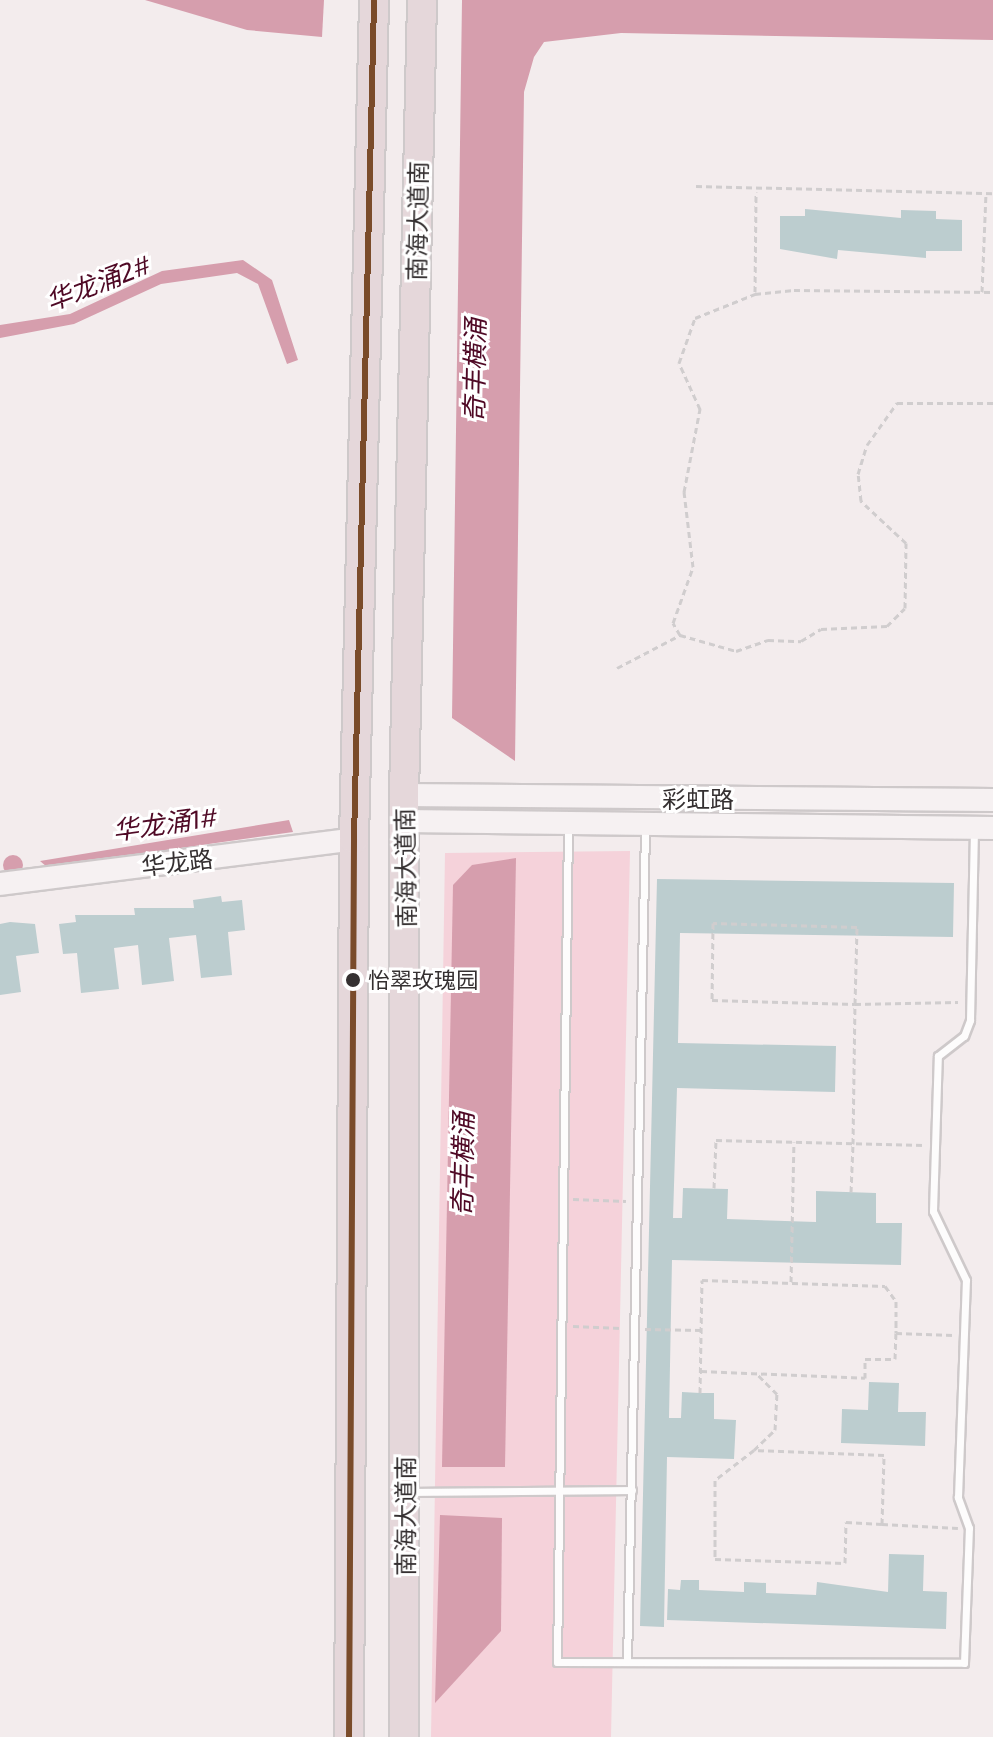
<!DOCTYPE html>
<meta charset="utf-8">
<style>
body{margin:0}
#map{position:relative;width:993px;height:1737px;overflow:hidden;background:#f3eced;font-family:"Exo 2","Noto Sans SC",sans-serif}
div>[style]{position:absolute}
.green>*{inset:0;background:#f5d2da}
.water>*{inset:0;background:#d69ead}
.round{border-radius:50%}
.building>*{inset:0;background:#bccdcf}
.path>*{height:3px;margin-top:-1.5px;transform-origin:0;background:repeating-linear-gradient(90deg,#d0cdce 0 6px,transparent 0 10px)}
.roads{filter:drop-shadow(2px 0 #cec9ca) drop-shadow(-2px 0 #cec9ca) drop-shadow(0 2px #cec9ca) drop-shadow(0 -2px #cec9ca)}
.lane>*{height:7px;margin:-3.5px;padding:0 3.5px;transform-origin:3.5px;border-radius:3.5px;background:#fdfcfc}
.secondary>*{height:22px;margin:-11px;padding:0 11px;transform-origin:11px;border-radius:11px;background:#f6f1f2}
.highway>*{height:28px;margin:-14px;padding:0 14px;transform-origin:14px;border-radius:14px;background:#e5d7da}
.bus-1>*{height:6px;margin:-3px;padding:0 3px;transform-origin:3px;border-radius:3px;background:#7a4b2a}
.dots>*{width:22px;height:22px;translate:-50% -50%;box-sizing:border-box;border:4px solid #fff;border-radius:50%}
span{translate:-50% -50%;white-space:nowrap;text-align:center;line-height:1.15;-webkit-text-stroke:6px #fff;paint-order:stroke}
.bus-label{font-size:22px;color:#353031}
.left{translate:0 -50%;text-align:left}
.street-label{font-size:24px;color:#353031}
.water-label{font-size:26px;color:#4f0925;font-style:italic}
</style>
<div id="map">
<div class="green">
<i style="clip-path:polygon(630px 851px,611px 1737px,431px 1737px,445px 853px)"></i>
</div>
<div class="water">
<i style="clip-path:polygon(145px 0,324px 0,322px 37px,247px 30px)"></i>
<i style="clip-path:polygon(462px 0,993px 0,993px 40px,621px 33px,544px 42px,534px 57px,524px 92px,515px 761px,452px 718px)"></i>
<i style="clip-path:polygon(243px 260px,272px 280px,298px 360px,287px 364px,258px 284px,237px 273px,161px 284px,74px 324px,0 338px,0 325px,70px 314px,162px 271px)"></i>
<i style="clip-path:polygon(289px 820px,293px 832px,47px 867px,40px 861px)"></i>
<i class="round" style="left:3px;top:855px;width:20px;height:20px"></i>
<i style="clip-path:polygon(516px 858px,505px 1467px,442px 1467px,453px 885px,472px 865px)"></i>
<i style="clip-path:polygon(440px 1515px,502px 1518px,501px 1631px,435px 1703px)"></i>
</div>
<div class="building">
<i style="clip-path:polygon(805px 209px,901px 218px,901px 210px,936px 211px,936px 219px,962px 220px,962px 251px,926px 251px,926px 258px,838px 250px,837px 259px,780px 249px,780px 216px,805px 216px)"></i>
<i style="clip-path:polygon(657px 879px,954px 883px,953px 937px,680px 933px,678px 1043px,836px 1046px,835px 1092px,677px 1088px,673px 1218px,682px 1218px,683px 1188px,728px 1189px,727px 1219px,816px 1222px,816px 1191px,876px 1193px,876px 1223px,902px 1223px,901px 1265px,672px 1260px,669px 1418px,681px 1418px,682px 1392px,700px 1393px,714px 1393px,714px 1419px,736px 1420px,734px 1459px,667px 1457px,664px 1627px,640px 1626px)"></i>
<i style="clip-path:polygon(221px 896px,222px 902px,242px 900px,245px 930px,228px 932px,232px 975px,201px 978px,196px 935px,169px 938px,174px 981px,142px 985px,138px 945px,114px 948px,119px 989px,81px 993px,77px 953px,63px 954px,59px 924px,76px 922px,75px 915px,135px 915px,134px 908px,194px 908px,193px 900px)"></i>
<i style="clip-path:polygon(10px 922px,35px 924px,39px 953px,16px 956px,21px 992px,0 995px,0 924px)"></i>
<i style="clip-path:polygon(869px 1382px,899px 1383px,898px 1412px,926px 1412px,925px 1446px,841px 1443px,842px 1409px,868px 1410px)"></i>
<i style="clip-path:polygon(889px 1554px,924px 1555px,923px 1591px,947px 1592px,946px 1629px,667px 1620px,668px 1589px,680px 1590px,681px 1580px,699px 1580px,699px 1590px,744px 1592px,744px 1582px,766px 1583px,766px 1593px,816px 1595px,817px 1582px,888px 1592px)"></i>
</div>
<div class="path">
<i style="left:696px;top:186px;width:297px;rotate:1.4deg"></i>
<i style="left:755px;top:292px;width:100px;rotate:-89.4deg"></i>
<i style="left:982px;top:292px;width:99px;rotate:-87.7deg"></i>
<i style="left:680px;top:635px;width:14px;rotate:-120deg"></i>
<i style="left:673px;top:623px;width:59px;rotate:-70.3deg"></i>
<i style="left:693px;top:567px;width:76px;rotate:-96.8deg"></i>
<i style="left:684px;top:492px;width:85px;rotate:-79.1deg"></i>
<i style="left:700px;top:409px;width:51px;rotate:-114.5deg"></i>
<i style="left:679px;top:363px;width:48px;rotate:-70.4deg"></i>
<i style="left:695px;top:318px;width:65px;rotate:-21.8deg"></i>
<i style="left:755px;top:294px;width:39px;rotate:-6deg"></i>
<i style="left:794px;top:290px;width:199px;rotate:0.6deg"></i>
<i style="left:617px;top:668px;width:71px;rotate:-27.6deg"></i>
<i style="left:680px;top:635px;width:58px;rotate:15.9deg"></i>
<i style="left:736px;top:651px;width:34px;rotate:-19deg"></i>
<i style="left:768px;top:640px;width:33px;rotate:2deg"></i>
<i style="left:801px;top:641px;width:23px;rotate:-31deg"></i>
<i style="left:821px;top:629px;width:66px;rotate:-2.6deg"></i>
<i style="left:887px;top:626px;width:25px;rotate:-45deg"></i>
<i style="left:905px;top:608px;width:65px;rotate:-89.1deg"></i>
<i style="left:906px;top:543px;width:62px;rotate:-137deg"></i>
<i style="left:861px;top:501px;width:27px;rotate:-96deg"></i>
<i style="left:858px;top:474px;width:30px;rotate:-73deg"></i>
<i style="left:867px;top:445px;width:52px;rotate:-54.5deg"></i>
<i style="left:897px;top:403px;width:96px"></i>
<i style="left:714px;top:1188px;width:48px;rotate:-87.6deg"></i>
<i style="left:716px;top:1140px;width:208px;rotate:1.4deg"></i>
<i style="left:851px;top:1192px;width:48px;rotate:-87.6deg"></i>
<i style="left:853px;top:1144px;width:140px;rotate:-89.2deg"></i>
<i style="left:855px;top:1004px;width:77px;rotate:-88.5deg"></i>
<i style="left:857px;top:927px;width:144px;rotate:-178.4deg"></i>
<i style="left:713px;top:923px;width:77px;rotate:90.7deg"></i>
<i style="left:712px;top:1000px;width:143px;rotate:1.6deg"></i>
<i style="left:855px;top:1004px;width:103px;rotate:-1.1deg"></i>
<i style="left:573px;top:1199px;width:53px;rotate:2.2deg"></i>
<i style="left:791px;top:1282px;width:140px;rotate:-88.8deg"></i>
<i style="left:573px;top:1326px;width:48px;rotate:2.4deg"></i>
<i style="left:645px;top:1329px;width:56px;rotate:1deg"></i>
<i style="left:701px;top:1371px;width:164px;rotate:2.4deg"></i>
<i style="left:865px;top:1378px;width:19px;rotate:-90deg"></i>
<i style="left:865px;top:1359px;width:30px"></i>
<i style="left:895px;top:1359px;width:26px;rotate:-88deg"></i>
<i style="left:896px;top:1333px;width:57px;rotate:2deg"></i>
<i style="left:700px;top:1393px;width:113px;rotate:-89deg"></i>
<i style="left:702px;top:1280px;width:183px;rotate:1.9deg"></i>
<i style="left:885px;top:1286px;width:19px;rotate:54deg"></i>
<i style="left:896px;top:1301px;width:32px;rotate:90deg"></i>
<i style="left:754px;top:1450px;width:29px;rotate:-44deg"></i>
<i style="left:775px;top:1430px;width:36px;rotate:-87deg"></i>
<i style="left:777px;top:1394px;width:30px;rotate:-135deg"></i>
<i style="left:882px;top:1524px;width:69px;rotate:-88.3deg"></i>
<i style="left:884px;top:1455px;width:130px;rotate:-177.8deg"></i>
<i style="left:754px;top:1450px;width:49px;rotate:142.4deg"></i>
<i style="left:715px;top:1480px;width:79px;rotate:90deg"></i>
<i style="left:715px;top:1559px;width:130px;rotate:1.8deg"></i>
<i style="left:845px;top:1563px;width:41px;rotate:-88.6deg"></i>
<i style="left:846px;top:1522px;width:36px;rotate:3deg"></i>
<i style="left:882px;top:1524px;width:76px;rotate:3deg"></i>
</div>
<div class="roads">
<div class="lane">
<i style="left:568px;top:825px;width:837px;rotate:90.75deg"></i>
<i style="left:557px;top:1662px;width:407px;rotate:0.1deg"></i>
<i style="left:964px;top:1663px;width:135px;rotate:-87.9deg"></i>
<i style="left:969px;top:1528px;width:33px;rotate:-110deg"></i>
<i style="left:958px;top:1497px;width:217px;rotate:-87.9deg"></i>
<i style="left:966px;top:1280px;width:76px;rotate:-115.6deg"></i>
<i style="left:933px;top:1211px;width:155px;rotate:-88.2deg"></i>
<i style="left:938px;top:1056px;width:33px;rotate:-38deg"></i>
<i style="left:964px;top:1036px;width:17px;rotate:-69deg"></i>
<i style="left:970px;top:1020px;width:190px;rotate:-88.8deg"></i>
<i style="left:410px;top:1492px;width:222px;rotate:-0.5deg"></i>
<i style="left:627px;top:1662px;width:834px;rotate:-88.76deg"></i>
</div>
<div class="secondary">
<i style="left:404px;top:795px;width:589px;rotate:0.49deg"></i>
<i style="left:404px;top:821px;width:589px;rotate:0.68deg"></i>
<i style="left:0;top:884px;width:357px;rotate:-7.2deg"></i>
</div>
<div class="highway">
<i style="left:349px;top:1737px;width:898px;rotate:-89.68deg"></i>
<i style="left:354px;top:839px;width:839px;rotate:-88.63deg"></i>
<i style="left:404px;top:1737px;width:942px;rotate:-90deg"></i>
<i style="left:404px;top:795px;width:795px;rotate:-88.7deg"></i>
</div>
</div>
<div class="bus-1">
<i style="left:349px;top:1737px;width:898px;rotate:-89.68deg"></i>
<i style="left:354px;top:839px;width:839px;rotate:-88.63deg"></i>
</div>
<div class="dots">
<i style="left:353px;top:980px;background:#353031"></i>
</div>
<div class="bus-label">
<span class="left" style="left:368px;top:980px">怡翠玫瑰园</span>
</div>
<div class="street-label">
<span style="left:417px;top:221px;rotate:-89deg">南海大道南</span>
<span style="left:698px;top:799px">彩虹路</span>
<span style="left:177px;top:862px;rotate:-7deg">华龙路</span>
<span style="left:405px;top:868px;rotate:-91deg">南海大道南</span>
<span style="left:405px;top:1516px;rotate:-90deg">南海大道南</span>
</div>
<div class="water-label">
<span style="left:98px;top:282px;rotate:-21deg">华龙涌2#</span>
<span style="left:474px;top:370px;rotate:-89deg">奇丰横涌</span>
<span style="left:165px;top:823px;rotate:-8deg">华龙涌1#</span>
<span style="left:462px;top:1164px;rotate:-89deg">奇丰横涌</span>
</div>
</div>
